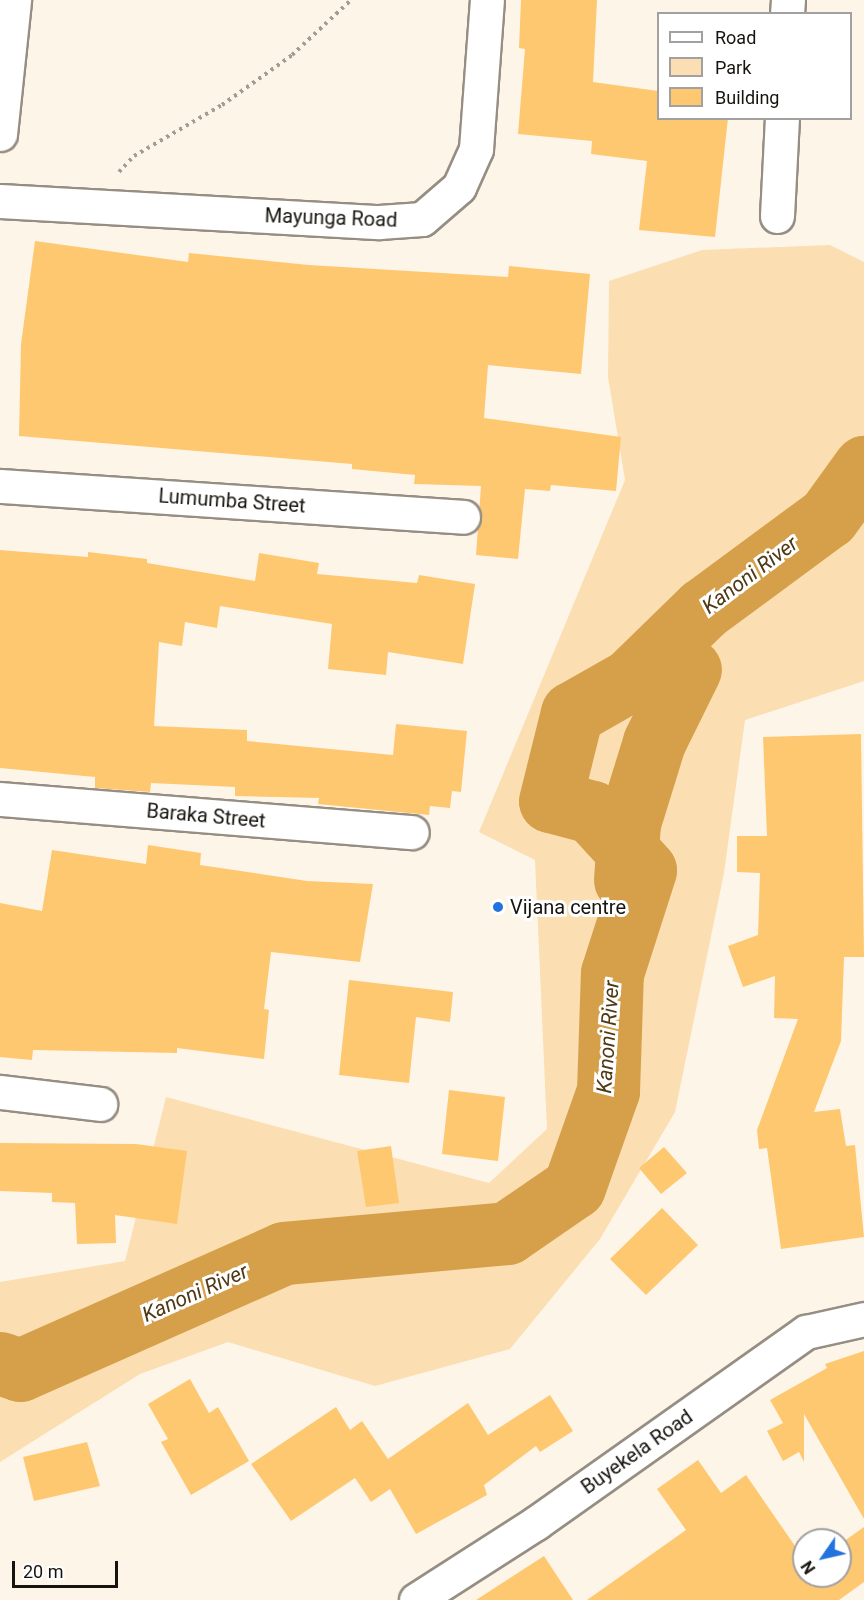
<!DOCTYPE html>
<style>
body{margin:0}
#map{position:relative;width:864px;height:1600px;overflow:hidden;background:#fef5e9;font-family:Roboto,sans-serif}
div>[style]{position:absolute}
.green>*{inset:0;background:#fbdeb1}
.river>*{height:63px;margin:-31.5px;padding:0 31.5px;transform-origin:31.5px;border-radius:31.5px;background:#d5a049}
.building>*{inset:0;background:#fec871}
.path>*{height:4px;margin-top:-2px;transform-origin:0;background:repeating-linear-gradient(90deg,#a39c93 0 3px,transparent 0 7.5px)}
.roads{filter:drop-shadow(2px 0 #968e83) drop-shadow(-2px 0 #968e83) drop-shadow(0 2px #968e83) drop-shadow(0 -2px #968e83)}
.minor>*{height:33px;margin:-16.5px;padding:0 16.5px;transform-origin:16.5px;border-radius:16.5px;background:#fff}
.dots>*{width:16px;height:16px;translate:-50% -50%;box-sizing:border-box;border:3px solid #fff;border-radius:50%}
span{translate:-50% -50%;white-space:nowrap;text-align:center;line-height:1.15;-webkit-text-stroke:6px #fff;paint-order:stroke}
.street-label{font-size:20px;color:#17140f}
.poi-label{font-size:20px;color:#17140f}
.left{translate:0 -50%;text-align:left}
.water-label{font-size:21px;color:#4f3914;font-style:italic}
.legend{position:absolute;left:657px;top:12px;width:195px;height:108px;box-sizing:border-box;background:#fff;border:2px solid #a2a19f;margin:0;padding:8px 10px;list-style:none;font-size:18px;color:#17140f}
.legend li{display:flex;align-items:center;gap:12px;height:30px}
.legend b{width:30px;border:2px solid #a2a19f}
.north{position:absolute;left:792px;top:1528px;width:60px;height:60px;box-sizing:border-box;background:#fff;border:2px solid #a2a19f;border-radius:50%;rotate:236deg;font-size:16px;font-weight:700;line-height:24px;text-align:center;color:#17140f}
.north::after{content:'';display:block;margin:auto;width:21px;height:27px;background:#2373de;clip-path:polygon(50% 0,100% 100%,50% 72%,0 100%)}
.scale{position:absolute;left:12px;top:1561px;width:106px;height:27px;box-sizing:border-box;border:3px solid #17140f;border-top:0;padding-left:8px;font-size:18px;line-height:21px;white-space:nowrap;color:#17140f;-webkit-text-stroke:4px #fff;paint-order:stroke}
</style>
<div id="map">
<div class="green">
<i style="clip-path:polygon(830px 245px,864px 262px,864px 681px,745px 720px,724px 873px,675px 1112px,600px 1239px,510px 1349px,375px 1386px,228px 1342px,140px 1374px,0 1462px,0 1282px,125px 1261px,166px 1097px,489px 1183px,547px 1129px,535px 860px,479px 832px,625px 480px,608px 377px,609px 281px,702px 250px)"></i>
</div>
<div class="river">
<i style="left:625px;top:880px;width:57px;rotate:-86deg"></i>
<i style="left:629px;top:823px;width:85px;rotate:-72.8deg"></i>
<i style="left:654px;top:742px;width:81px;rotate:-63.7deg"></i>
<i style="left:0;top:1363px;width:21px;rotate:19deg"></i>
<i style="left:20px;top:1370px;width:289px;rotate:-23.9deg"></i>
<i style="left:284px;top:1253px;width:224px;rotate:-5.1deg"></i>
<i style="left:507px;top:1233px;width:81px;rotate:-34.5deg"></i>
<i style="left:574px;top:1187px;width:102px;rotate:-70.5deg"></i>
<i style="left:608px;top:1091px;width:118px;rotate:-88.1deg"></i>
<i style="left:612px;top:973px;width:108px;rotate:-72.2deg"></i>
<i style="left:645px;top:870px;width:79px;rotate:-132.4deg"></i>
<i style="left:592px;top:812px;width:43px;rotate:-165.3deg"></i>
<i style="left:550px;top:801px;width:91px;rotate:-76deg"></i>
<i style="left:572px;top:713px;width:67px;rotate:-29.6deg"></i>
<i style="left:630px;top:680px;width:102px;rotate:-44.2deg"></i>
<i style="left:703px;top:609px;width:155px;rotate:-36.4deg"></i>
<i style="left:828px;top:517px;width:62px;rotate:-54.2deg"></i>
</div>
<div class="building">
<i style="clip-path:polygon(521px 0,597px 0,593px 82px,658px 91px,658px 118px,728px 118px,715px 237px,639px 230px,647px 161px,591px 154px,592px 141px,518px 134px,525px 49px,519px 48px)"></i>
<i style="clip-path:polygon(35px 241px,188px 262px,189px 253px,309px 265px,508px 277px,509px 266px,590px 274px,581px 374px,488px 365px,484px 418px,621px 437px,616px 491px,551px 485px,550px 491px,525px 489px,518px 559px,476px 555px,481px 486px,414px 484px,415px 475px,352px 469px,352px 464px,19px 436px,21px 344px)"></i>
<i style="clip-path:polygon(0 550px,88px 557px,88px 552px,147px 559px,147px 563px,255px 581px,259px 553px,319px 563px,317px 574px,417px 583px,419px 575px,475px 584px,463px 664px,388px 652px,386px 675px,328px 669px,332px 624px,220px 606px,217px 628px,185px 622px,182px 646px,159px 642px,154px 726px,247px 730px,247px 741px,393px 755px,396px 724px,467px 731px,461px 792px,452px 791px,450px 808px,430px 806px,429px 815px,318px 804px,319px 798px,235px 796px,235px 787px,151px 783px,150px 792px,95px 788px,95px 777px,0 768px)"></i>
<i style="clip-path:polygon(861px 734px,864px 957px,844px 957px,841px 1041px,814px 1112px,840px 1109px,846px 1146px,855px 1145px,864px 1237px,781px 1249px,767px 1148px,759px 1149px,757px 1130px,798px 1019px,774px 1018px,775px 976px,743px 987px,728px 946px,758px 935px,760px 873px,737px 872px,737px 836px,767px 836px,763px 737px)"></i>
<i style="clip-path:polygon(148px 845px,201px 853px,200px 865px,307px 881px,373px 884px,360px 962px,271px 952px,264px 1009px,269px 1010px,264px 1059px,177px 1048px,177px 1053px,33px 1050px,32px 1060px,0 1057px,0 903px,42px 911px,52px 850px,146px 864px)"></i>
<i style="clip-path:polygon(349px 980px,453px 992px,450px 1022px,416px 1017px,409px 1083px,339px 1075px)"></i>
<i style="clip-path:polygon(449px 1090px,505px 1097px,498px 1161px,442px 1154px)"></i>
<i style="clip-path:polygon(0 1143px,136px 1144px,187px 1151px,177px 1224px,115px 1215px,116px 1243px,77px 1244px,75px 1203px,52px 1202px,52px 1193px,0 1191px)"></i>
<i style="clip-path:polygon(391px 1146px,399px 1203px,366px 1207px,357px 1151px)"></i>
<i style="clip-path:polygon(664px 1147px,687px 1173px,661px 1194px,639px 1168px)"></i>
<i style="clip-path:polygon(662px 1208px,698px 1245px,646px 1295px,610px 1259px)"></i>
<i style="clip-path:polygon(864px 1351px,864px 1519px,804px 1414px,804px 1462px,799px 1452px,783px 1461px,767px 1431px,783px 1423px,770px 1400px,827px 1368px,825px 1364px)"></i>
<i style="clip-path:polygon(190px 1379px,209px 1413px,218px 1407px,249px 1461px,191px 1495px,161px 1442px,168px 1439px,148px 1404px)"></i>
<i style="clip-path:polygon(550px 1395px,573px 1431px,540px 1452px,536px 1446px,484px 1485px,487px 1495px,416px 1534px,390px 1489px,371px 1502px,355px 1478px,291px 1521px,251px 1464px,336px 1407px,350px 1430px,362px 1421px,388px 1459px,468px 1403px,488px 1435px)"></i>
<i style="clip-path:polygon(87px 1442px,100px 1486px,34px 1501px,23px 1457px)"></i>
<i style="clip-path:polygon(698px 1460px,721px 1493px,746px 1475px,804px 1559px,804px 1576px,840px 1576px,840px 1544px,864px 1527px,864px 1582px,839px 1600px,587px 1600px,686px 1530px,657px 1489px)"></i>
<i style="clip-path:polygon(544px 1556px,573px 1600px,476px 1600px)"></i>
</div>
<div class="path">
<i style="left:119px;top:172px;width:22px;rotate:-47deg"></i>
<i style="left:134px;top:156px;width:102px;rotate:-30.1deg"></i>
<i style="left:222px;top:105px;width:86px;rotate:-35.5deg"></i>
<i style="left:292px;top:55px;width:81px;rotate:-43deg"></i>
</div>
<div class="roads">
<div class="minor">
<i style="left:787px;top:14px;width:14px;rotate:-86deg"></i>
<i style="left:0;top:134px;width:135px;rotate:-84deg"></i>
<i style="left:0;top:201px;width:380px;rotate:3.2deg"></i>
<i style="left:379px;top:222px;width:43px;rotate:-4deg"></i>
<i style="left:422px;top:219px;width:49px;rotate:-40.9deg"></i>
<i style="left:459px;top:187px;width:42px;rotate:-65.9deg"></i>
<i style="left:476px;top:149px;width:149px;rotate:-85.8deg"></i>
<i style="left:777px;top:216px;width:98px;rotate:-87.1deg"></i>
<i style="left:0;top:486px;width:464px;rotate:3.8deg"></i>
<i style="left:0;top:799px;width:413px;rotate:4.6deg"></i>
<i style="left:0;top:1092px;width:101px;rotate:6.8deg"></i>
<i style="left:416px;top:1600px;width:143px;rotate:-32.7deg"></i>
<i style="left:536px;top:1523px;width:331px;rotate:-35.3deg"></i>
<i style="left:806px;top:1332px;width:59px;rotate:-12.6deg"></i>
</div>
</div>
<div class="dots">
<i style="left:498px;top:907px;background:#2373de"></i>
</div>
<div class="street-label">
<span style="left:331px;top:218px;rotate:2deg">Mayunga Road</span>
<span style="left:232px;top:501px;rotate:4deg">Lumumba Street</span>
<span style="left:206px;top:816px;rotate:5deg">Baraka Street</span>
<span style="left:637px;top:1452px;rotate:-35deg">Buyekela Road</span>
</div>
<div class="poi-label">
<span class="left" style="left:510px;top:907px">Vijana centre</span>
</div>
<div class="water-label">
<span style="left:750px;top:575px;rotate:-37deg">Kanoni River</span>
<span style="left:608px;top:1037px;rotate:-86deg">Kanoni River</span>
<span style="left:195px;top:1293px;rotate:-24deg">Kanoni River</span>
</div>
<ul class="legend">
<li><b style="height:8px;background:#fff"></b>Road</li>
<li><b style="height:16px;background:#fbdeb1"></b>Park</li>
<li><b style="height:16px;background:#fec871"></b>Building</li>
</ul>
<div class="north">N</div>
<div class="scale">20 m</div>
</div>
